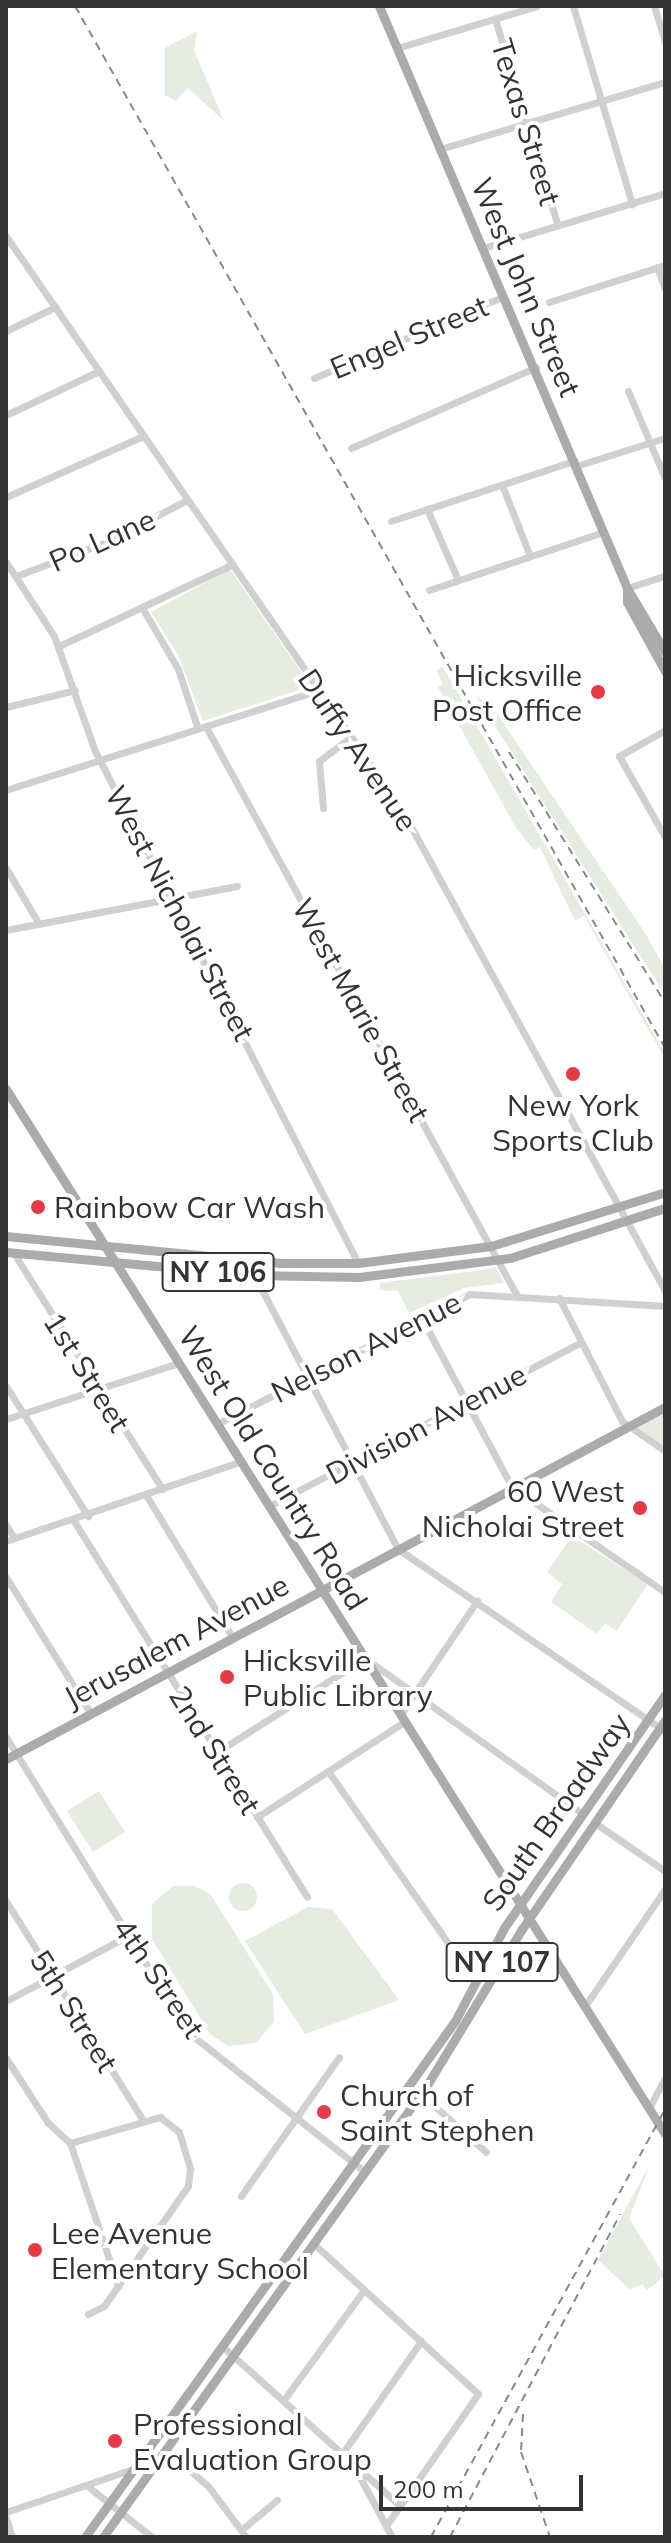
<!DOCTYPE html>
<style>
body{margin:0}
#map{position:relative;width:671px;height:2543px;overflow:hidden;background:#fff;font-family:Mulish,sans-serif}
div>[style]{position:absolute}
.green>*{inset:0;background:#e6ecdf}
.round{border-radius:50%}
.minor>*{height:7px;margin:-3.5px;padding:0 3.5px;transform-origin:3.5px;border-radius:3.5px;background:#d0d0d0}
.major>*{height:9px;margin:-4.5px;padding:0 4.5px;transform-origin:4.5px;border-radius:4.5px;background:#ababab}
.rail>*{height:2px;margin-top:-1px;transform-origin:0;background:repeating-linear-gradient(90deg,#888 0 8px,transparent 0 14px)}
.dots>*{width:22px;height:22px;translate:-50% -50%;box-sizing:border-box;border:4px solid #fff;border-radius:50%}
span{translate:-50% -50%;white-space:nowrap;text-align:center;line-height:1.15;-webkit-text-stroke:8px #fff;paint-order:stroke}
.shield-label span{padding:2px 6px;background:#fff;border:2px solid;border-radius:6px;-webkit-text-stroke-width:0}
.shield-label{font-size:28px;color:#333;font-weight:700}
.street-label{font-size:30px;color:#333}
.poi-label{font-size:30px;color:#333}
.right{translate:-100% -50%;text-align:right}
.left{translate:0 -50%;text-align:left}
.frame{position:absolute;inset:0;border:8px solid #333;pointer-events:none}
.scale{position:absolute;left:379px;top:2475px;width:204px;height:36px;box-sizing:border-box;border:4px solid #333;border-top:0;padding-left:10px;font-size:24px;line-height:28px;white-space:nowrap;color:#333;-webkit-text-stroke:6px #fff;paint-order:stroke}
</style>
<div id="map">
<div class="green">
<i style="clip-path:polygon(197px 31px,194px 50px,224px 121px,188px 88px,176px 101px,165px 95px,165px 48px)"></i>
<i style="clip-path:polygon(230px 569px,311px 686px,203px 721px,178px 655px,151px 612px)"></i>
<i style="clip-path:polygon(443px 667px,665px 1053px,665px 1059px,584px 916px,575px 921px,540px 847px,534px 850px,516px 828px,438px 687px,443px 685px,436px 670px)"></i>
<i style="clip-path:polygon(476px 696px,494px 709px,647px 936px,665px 969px,665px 995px)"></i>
<i style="clip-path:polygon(496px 1268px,504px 1283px,464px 1288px,409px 1313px,398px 1291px,380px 1290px,380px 1283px)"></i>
<i style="clip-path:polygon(665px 1407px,665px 1441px,660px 1448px,630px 1426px)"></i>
<i style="clip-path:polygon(572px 1536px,648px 1584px,617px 1631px,605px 1623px,597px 1634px,551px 1602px,562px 1584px,547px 1572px)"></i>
<i style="clip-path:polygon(99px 1791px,125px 1832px,93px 1852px,67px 1811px)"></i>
<i class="round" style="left:229px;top:1883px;width:28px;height:28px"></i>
<i style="clip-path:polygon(173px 1886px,195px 1886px,211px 1895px,273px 1994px,274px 2022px,256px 2043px,228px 2046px,210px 2034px,152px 1939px,152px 1904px)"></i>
<i style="clip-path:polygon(308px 1907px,332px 1909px,399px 2000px,305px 2034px,245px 1941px)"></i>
<i style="clip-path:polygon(650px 2164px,629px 2218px,665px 2276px,647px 2290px,642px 2284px,630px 2290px,598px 2260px)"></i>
</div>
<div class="minor">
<i style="left:573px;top:6px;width:207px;rotate:73.4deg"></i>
<i style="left:654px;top:6px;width:38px;rotate:73deg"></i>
<i style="left:495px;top:19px;width:216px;rotate:73.1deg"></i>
<i style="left:397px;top:48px;width:146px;rotate:-16.7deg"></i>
<i style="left:440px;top:149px;width:235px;rotate:-16.6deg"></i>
<i style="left:6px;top:236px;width:700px;rotate:55.42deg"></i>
<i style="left:403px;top:812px;width:546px;rotate:61.32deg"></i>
<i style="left:483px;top:248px;width:190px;rotate:-16.8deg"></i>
<i style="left:657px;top:267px;width:23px;rotate:70deg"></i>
<i style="left:549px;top:302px;width:122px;rotate:-17.7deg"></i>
<i style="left:6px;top:331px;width:55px;rotate:-26.1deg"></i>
<i style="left:314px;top:378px;width:207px;rotate:-23.3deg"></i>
<i style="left:628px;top:391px;width:95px;rotate:67deg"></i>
<i style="left:6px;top:415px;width:103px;rotate:-25.3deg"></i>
<i style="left:351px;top:448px;width:202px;rotate:-23.6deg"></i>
<i style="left:576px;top:466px;width:93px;rotate:-17.5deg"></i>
<i style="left:502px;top:485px;width:76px;rotate:68.5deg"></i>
<i style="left:6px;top:497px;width:150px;rotate:-24deg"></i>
<i style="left:427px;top:509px;width:77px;rotate:66.4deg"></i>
<i style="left:391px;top:521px;width:193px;rotate:-18.2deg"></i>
<i style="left:6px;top:562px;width:88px;rotate:57deg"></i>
<i style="left:54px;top:636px;width:122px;rotate:70.4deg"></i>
<i style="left:95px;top:751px;width:576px;rotate:62.81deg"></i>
<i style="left:16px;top:576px;width:97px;rotate:-20.5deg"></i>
<i style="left:107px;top:542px;width:90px;rotate:-27.7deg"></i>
<i style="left:627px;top:588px;width:40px;rotate:-18deg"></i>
<i style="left:429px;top:590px;width:183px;rotate:-18.4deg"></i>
<i style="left:144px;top:611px;width:67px;rotate:59.6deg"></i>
<i style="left:178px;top:669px;width:63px;rotate:71.6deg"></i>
<i style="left:59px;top:646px;width:192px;rotate:-25.2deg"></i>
<i style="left:6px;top:707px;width:71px;rotate:-13.8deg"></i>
<i style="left:206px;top:727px;width:646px;rotate:61.33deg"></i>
<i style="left:665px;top:730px;width:53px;rotate:150.5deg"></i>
<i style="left:619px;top:756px;width:93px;rotate:60.4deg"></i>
<i style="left:6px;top:790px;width:329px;rotate:-17.7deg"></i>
<i style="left:323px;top:808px;width:47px;rotate:-94.9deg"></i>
<i style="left:319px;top:761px;width:40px;rotate:-37deg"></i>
<i style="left:6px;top:868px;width:65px;rotate:59.5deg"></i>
<i style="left:6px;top:930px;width:235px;rotate:-10.8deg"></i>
<i style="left:13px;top:1252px;width:280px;rotate:57.8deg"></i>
<i style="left:254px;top:1275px;width:310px;rotate:62.3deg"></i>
<i style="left:398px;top:1549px;width:323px;rotate:34.3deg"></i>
<i style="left:559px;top:1298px;width:138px;rotate:62.9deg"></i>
<i style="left:622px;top:1421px;width:52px;rotate:34.9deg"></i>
<i style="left:420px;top:1315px;width:195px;rotate:61.9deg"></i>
<i style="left:512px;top:1487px;width:186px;rotate:34.5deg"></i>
<i style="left:6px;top:1386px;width:154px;rotate:57.8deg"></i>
<i style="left:6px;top:1419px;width:181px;rotate:-18deg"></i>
<i style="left:217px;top:1424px;width:284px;rotate:-27.2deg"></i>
<i style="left:470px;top:1294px;width:195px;rotate:3.5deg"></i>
<i style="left:146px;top:1495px;width:167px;rotate:58.7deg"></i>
<i style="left:269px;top:1506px;width:353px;rotate:-27.7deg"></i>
<i style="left:74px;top:1521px;width:442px;rotate:58.2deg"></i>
<i style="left:6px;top:1525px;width:15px;rotate:58deg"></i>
<i style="left:6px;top:1541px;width:249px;rotate:-18.7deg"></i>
<i style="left:6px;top:1577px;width:161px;rotate:58.2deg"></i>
<i style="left:400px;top:1715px;width:138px;rotate:-56deg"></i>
<i style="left:6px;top:1737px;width:348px;rotate:58.3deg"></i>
<i style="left:189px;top:2033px;width:224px;rotate:38.3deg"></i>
<i style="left:217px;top:1752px;width:175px;rotate:-32.4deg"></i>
<i style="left:365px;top:1658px;width:268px;rotate:35.6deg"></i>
<i style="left:328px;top:1771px;width:257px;rotate:55.1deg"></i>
<i style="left:257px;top:1817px;width:175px;rotate:-32.9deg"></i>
<i style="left:595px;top:1823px;width:85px;rotate:34.4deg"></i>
<i style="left:6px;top:1901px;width:258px;rotate:58deg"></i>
<i style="left:6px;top:2001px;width:140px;rotate:-28.2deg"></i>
<i style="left:585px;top:2006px;width:142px;rotate:-55.6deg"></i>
<i style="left:6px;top:2058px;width:77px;rotate:57.1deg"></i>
<i style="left:48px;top:2123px;width:30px;rotate:42deg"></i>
<i style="left:70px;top:2143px;width:151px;rotate:71.4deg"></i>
<i style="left:421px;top:2094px;width:87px;rotate:41.7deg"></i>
<i style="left:649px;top:2108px;width:34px;rotate:-62deg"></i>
<i style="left:70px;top:2143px;width:94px;rotate:-16.1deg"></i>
<i style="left:160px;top:2117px;width:24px;rotate:38deg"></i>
<i style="left:179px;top:2132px;width:39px;rotate:73deg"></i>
<i style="left:190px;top:2169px;width:17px;rotate:97deg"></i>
<i style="left:188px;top:2186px;width:146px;rotate:125deg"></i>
<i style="left:104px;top:2306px;width:18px;rotate:153deg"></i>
<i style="left:241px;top:2196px;width:170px;rotate:-54.8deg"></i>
<i style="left:314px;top:2244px;width:222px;rotate:42.4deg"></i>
<i style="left:478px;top:2394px;width:161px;rotate:124.9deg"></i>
<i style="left:222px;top:2346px;width:238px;rotate:41.9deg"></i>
<i style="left:283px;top:2401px;width:137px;rotate:-53.9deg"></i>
<i style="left:166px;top:2450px;width:55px;rotate:40.6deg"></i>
<i style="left:208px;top:2486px;width:64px;rotate:53.3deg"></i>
<i style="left:342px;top:2454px;width:138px;rotate:-55deg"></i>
<i style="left:355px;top:2468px;width:78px;rotate:61.8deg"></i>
<i style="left:86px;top:2485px;width:84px;rotate:38.2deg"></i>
<i style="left:6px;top:2512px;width:134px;rotate:-18.7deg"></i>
<i style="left:6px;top:2518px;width:20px;rotate:72deg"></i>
<i style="left:241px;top:2530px;width:47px;rotate:-39.8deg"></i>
</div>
<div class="major">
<i style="left:379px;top:6px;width:633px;rotate:66.92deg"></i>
<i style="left:627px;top:588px;width:74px;rotate:59.3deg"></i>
<i style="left:627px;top:588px;width:14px;rotate:90deg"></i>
<i style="left:627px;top:602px;width:79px;rotate:61.2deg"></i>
<i style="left:6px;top:1089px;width:1235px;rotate:57.76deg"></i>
<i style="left:6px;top:1236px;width:275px;rotate:5.6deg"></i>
<i style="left:280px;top:1263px;width:78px"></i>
<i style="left:358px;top:1263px;width:134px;rotate:-7.3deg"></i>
<i style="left:491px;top:1246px;width:182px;rotate:-17.2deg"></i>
<i style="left:6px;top:1252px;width:249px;rotate:5.3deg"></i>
<i style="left:254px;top:1275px;width:105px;rotate:1.1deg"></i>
<i style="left:359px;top:1277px;width:152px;rotate:-7.2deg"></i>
<i style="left:510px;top:1258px;width:163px;rotate:-17.9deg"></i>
<i style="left:6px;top:1759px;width:747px;rotate:-28.11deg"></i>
<i style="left:85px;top:2537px;width:635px;rotate:-54.36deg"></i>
<i style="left:455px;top:2021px;width:105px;rotate:-62.2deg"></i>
<i style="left:504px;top:1928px;width:283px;rotate:-55.4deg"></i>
<i style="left:103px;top:2537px;width:556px;rotate:-54.37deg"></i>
<i style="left:427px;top:2085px;width:183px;rotate:-58.7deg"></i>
<i style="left:522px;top:1929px;width:253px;rotate:-55.6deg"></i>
</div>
<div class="rail">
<i style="left:75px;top:6px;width:1197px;rotate:60.48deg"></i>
<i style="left:509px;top:752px;width:296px;rotate:58.1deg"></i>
<i style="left:523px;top:2414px;width:38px;rotate:93deg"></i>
<i style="left:521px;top:2452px;width:90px;rotate:71.2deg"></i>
<i style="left:431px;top:2537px;width:487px;rotate:-61.3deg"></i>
<i style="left:450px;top:2537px;width:365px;rotate:-62.2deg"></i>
</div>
<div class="dots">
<i style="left:598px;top:692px;background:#e63946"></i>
<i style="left:573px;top:1074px;background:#e63946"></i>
<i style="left:38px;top:1207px;background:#e63946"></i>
<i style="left:640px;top:1508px;background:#e63946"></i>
<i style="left:227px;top:1677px;background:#e63946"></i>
<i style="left:324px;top:2112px;background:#e63946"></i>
<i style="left:35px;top:2250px;background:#e63946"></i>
<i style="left:115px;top:2441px;background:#e63946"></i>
</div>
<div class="shield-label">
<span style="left:218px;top:1272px">NY 106</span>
<span style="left:502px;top:1962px">NY 107</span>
</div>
<div class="street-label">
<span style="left:526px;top:122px;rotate:73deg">Texas Street</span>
<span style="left:526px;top:287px;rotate:67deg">West John Street</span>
<span style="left:409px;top:337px;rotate:-23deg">Engel Street</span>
<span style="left:102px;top:540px;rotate:-24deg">Po Lane</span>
<span style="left:358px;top:750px;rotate:56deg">Duffy Avenue</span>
<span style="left:180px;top:913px;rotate:62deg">West Nicholai Street</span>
<span style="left:361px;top:1010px;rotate:61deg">West Marie Street</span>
<span style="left:366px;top:1347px;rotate:-27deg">Nelson Avenue</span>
<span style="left:87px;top:1372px;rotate:58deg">1st Street</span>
<span style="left:426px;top:1424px;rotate:-28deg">Division Avenue</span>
<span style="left:273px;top:1468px;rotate:58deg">West Old Country Road</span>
<span style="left:176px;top:1641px;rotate:-28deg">Jerusalem Avenue</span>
<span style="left:215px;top:1750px;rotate:58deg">2nd Street</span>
<span style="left:556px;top:1812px;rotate:-55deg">South Broadway</span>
<span style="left:159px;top:1978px;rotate:56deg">4th Street</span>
<span style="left:74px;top:2011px;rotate:58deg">5th Street</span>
</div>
<div class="poi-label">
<span class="right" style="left:582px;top:692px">Hicksville<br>Post Office</span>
<span style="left:573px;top:1122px">New York<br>Sports Club</span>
<span class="left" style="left:54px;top:1207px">Rainbow Car Wash</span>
<span class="right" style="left:624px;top:1508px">60 West<br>Nicholai Street</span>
<span class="left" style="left:243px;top:1677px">Hicksville<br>Public Library</span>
<span class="left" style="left:340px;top:2112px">Church of<br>Saint Stephen</span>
<span class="left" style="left:51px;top:2250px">Lee Avenue<br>Elementary School</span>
<span class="left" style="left:133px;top:2441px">Professional<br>Evaluation Group</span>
</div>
<div class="frame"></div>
<div class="scale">200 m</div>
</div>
